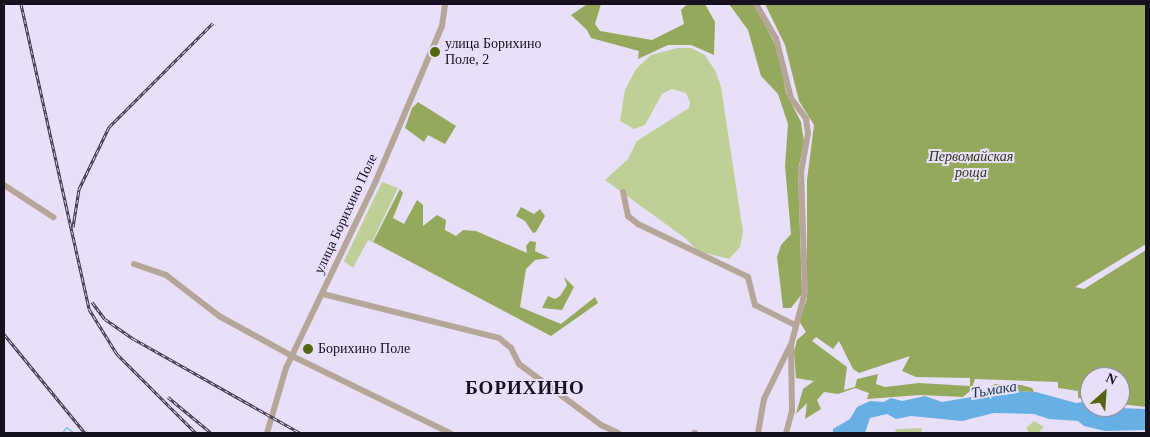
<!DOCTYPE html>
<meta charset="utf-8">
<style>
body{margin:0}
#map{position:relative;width:1150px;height:437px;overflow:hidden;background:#e8e0f9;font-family:Georgia,serif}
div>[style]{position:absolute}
.green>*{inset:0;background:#bfd096}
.forest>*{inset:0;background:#95a95c}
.water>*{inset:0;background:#67b0e3}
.stream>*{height:1px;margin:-0.5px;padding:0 0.5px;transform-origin:0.5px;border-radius:0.5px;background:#67b0e3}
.minor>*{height:6px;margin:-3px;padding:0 3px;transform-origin:3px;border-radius:3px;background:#b6a69a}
.rail>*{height:3px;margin-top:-1.5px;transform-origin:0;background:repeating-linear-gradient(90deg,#e8e0f9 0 4px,#383242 0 8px);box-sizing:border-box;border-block:1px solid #383242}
.dots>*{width:14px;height:14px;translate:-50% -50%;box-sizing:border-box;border:2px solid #e8e0f9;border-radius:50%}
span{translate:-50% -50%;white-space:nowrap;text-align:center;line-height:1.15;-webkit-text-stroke:4px #e8e0f9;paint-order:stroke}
.poi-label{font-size:14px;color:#16111f}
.left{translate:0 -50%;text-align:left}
.park-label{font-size:14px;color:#2e3615;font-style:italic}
.street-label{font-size:14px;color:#16111f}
.water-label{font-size:15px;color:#15354a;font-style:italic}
.district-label{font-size:19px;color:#16111f;font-weight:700;letter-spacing:1px}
.frame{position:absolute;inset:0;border:5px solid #16111f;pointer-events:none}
.north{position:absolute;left:1080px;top:367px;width:50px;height:50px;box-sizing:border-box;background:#e8e0f9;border:1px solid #948da2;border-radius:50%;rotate:26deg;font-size:14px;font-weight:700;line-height:20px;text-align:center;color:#16111f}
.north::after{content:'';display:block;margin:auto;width:18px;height:22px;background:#53650e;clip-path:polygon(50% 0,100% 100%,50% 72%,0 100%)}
</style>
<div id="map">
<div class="green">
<i style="clip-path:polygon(677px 48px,691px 48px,705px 55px,716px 72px,721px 87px,743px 232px,740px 247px,729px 259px,698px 251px,685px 238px,605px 180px,628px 159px,637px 141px,689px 108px,690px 102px,686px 93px,672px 89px,662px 94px,645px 125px,634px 129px,620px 121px,625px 90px,636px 69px,651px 55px)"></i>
<i style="clip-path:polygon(382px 182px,398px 188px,372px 242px,368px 240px,353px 268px,344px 261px)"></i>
<i style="clip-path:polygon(1034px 421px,1044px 427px,1038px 433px,1029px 433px,1026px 428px)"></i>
<i style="clip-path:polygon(922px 428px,921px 433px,895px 433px,896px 429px)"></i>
</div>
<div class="forest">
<i style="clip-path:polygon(601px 4px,595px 24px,600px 31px,652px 40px,684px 24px,681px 10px,687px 4px,705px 4px,715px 22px,714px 55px,691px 45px,668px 45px,638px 59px,639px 51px,591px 38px,587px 30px,571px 15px,586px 5px)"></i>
<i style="clip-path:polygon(729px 4px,754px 4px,778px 50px,786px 93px,801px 122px,804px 142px,798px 170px,802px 294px,791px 308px,783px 308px,777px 257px,781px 245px,791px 234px,785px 166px,788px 124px,778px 94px,761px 76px,748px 30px)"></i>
<i style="clip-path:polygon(evenodd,765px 4px,1146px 4px,1146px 244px,1075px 287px,1084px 289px,1146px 250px,1146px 407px,1120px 404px,1120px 377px,1090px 377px,1090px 400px,1078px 398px,1078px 391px,1058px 388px,1058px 382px,975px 379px,971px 390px,963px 397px,920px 395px,867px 399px,869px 393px,855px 388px,838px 394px,824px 392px,817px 400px,821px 409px,805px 419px,807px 403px,796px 414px,803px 389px,814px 381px,796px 378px,794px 351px,797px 340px,806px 332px,799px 321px,807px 299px,807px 180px,814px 125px,799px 101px,785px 45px,765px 4px,816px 337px,833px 349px,839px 341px,853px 369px,859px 373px,910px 356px,902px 371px,916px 377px,970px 378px,970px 386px,919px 383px,885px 387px,876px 384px,878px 374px,857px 379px,855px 387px,844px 390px,847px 367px,812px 341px,816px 337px)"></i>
<i style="clip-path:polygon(418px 102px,456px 126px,445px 144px,428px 135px,424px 142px,405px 128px,412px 108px)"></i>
<i style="clip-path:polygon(400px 189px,403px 193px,393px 218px,404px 224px,417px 200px,423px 205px,423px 226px,437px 215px,446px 220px,445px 230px,456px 236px,463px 230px,476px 231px,527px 253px,526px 246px,530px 241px,536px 242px,535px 251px,550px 258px,535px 260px,526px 269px,520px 307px,561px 324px,595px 297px,598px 303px,551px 336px,373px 242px)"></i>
<i style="clip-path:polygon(521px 207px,534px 214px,540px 209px,545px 216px,536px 232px,533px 233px,525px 221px,516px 216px)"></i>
<i style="clip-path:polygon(564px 277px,574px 287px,562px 310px,542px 308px,548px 296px,555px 299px,560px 296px,567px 285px)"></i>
<i style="clip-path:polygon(995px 384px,1021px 385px,1032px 388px,1034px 392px,1006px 391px,984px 396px,984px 390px)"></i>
</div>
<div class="water">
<i style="clip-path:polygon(1006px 391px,1036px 392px,1076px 403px,1090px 401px,1090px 407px,1146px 409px,1146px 430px,1105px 431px,1084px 426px,1078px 421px,1049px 419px,1034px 414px,994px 413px,962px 421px,911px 416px,896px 419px,887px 414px,870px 418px,865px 433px,833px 433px,833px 429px,850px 419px,857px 407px,870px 401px,884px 402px,891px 398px,902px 401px,925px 396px,942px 402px)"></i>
</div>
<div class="stream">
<i style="left:62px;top:433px;width:7px;rotate:-56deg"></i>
<i style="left:66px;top:427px;width:10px;rotate:37deg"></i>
</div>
<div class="minor">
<i style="left:756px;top:4px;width:39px;rotate:60deg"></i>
<i style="left:776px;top:38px;width:62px;rotate:76deg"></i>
<i style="left:791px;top:98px;width:26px;rotate:54deg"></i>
<i style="left:806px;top:119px;width:14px;rotate:82deg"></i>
<i style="left:808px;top:133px;width:39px;rotate:100deg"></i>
<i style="left:801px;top:171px;width:121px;rotate:88.1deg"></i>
<i style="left:805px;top:292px;width:55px;rotate:104.8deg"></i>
<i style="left:791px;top:345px;width:66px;rotate:89.1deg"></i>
<i style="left:792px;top:411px;width:23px;rotate:105deg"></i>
<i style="left:4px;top:185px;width:59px;rotate:33.1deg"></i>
<i style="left:623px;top:192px;width:25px;rotate:78deg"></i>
<i style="left:628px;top:216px;width:13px;rotate:39deg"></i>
<i style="left:638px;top:224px;width:122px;rotate:25.7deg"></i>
<i style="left:748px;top:277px;width:29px;rotate:76deg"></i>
<i style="left:755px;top:305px;width:45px;rotate:26.6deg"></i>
<i style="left:134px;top:264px;width:34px;rotate:19deg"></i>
<i style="left:166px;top:275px;width:67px;rotate:37.7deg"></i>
<i style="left:219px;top:316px;width:83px;rotate:28.7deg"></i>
<i style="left:292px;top:356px;width:176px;rotate:26deg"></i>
<i style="left:323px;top:294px;width:181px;rotate:14deg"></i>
<i style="left:499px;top:338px;width:16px;rotate:40deg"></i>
<i style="left:511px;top:348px;width:18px;rotate:63deg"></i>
<i style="left:519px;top:364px;width:102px;rotate:36.6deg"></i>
<i style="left:601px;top:425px;width:19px;rotate:25deg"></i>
<i style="left:267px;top:433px;width:68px;rotate:-73.7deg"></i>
<i style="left:286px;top:368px;width:205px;rotate:-64.3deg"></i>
<i style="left:375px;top:183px;width:171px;rotate:-66.9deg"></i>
<i style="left:442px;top:26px;width:22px;rotate:-82deg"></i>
<i style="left:694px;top:433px;width:1px"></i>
<i style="left:758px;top:433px;width:35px;rotate:-80deg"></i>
<i style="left:764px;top:399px;width:59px;rotate:-63.9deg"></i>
</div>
<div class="rail">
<i style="left:21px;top:4px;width:312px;rotate:77.4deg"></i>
<i style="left:89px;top:309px;width:53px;rotate:58.1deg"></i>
<i style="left:117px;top:354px;width:112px;rotate:45deg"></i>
<i style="left:73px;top:227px;width:38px;rotate:-81deg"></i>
<i style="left:79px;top:189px;width:69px;rotate:-64.2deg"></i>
<i style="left:109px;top:127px;width:147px;rotate:-45deg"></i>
<i style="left:92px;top:302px;width:21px;rotate:53deg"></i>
<i style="left:105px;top:319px;width:35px;rotate:35deg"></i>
<i style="left:134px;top:339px;width:191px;rotate:29.5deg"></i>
<i style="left:4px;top:334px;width:128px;rotate:50.7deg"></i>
<i style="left:168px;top:397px;width:55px;rotate:39.8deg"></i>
</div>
<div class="dots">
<i style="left:435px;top:52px;background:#53650e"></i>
<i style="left:308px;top:349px;background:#53650e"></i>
</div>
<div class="poi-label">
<span class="left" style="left:445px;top:52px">улица Борихино<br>Поле, 2</span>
<span class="left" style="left:318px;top:349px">Борихино Поле</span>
</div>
<div class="park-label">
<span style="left:971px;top:165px">Первомайская<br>роща</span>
</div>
<div class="street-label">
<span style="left:346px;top:214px;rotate:-65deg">улица Борихино Поле</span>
</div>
<div class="water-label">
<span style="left:994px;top:390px;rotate:-9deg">Тьмака</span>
</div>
<div class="district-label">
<span style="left:525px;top:388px">БОРИХИНО</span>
</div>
<div class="frame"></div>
<div class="north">N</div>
</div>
